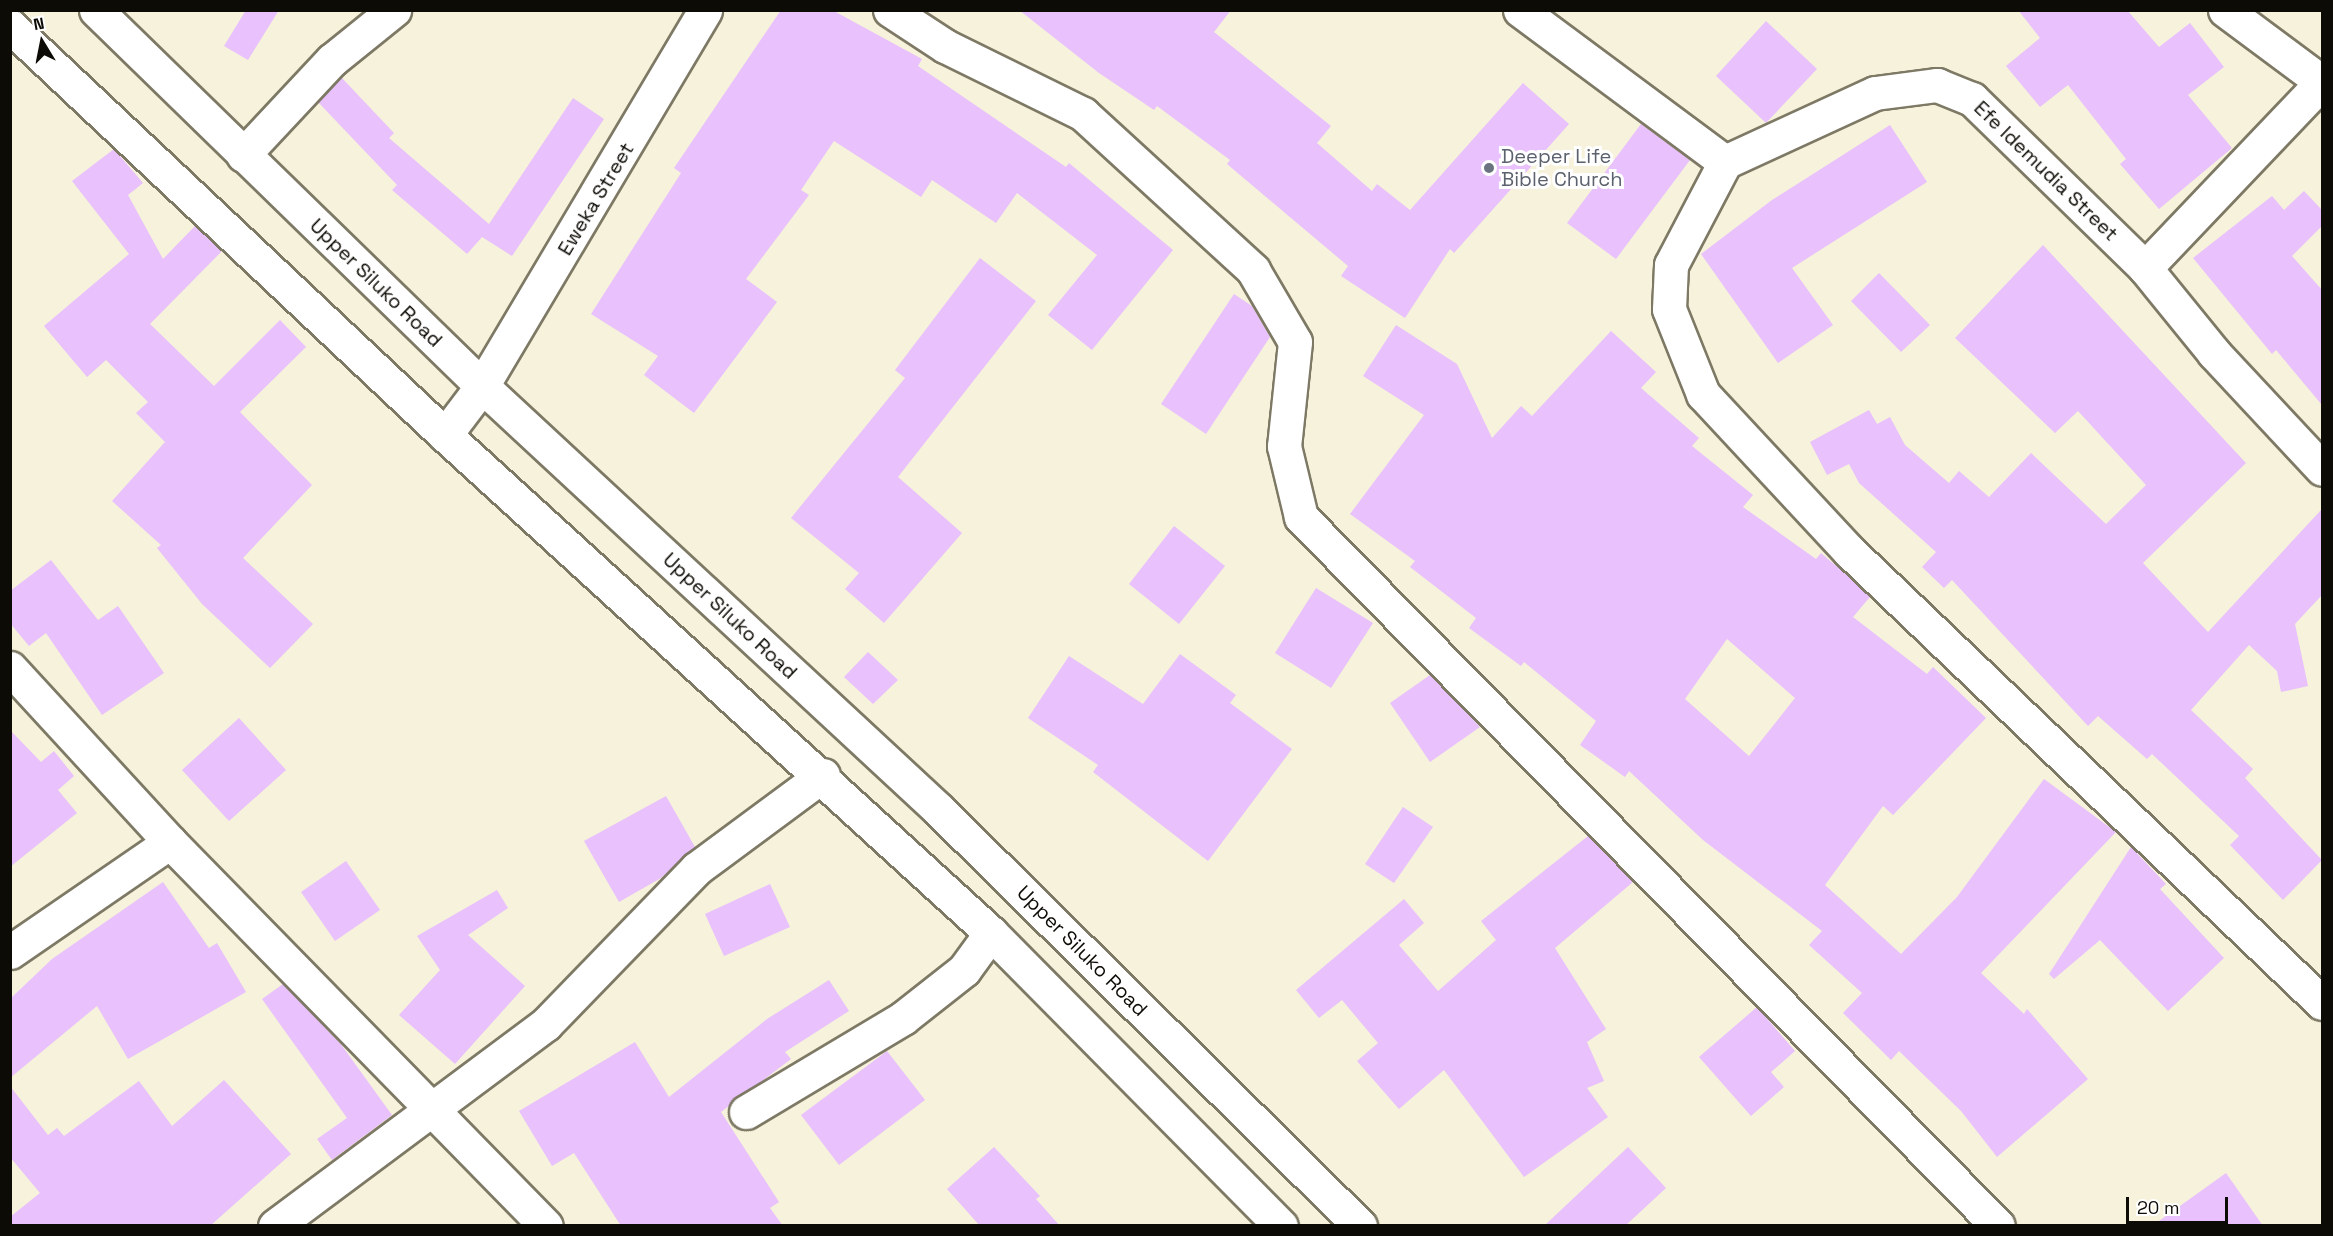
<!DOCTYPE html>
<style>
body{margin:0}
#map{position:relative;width:2333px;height:1236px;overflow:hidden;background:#f6f2db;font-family:"Space Grotesk",sans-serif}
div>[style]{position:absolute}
.building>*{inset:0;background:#e8c1fd}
.roads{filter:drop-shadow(2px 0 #7d7965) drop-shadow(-2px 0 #7d7965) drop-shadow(0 2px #7d7965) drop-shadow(0 -2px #7d7965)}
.minor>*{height:33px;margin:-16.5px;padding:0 16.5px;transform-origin:16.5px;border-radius:16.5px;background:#fff}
.major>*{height:33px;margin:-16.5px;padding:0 16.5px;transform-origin:16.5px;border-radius:16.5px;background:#fff}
.dots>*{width:16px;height:16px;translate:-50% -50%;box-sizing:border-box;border:3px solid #fff;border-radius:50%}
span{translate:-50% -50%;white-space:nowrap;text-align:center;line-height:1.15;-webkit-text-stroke:6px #fff;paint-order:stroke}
.worship-label{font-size:20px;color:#5b616d}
.left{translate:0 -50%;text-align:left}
.street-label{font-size:20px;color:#0d0b05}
.frame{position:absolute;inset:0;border:12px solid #0d0b05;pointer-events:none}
.north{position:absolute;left:12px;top:12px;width:60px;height:60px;-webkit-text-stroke:4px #fff;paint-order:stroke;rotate:350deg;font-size:16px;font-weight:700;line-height:24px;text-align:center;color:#0d0b05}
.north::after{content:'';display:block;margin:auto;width:21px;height:27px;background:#0d0b05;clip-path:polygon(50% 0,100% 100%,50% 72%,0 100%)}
.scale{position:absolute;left:2126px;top:1197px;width:102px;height:27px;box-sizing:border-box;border:3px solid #0d0b05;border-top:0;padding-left:8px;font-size:18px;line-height:21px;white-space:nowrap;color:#0d0b05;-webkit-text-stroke:4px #fff;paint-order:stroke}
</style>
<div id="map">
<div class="building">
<i style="clip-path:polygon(246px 10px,279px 10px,248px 60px,224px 46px)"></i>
<i style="clip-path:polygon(781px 10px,832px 10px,922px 59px,918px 66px,1066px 167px,1069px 163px,1173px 250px,1092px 350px,1048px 315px,1097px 255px,1017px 193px,996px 223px,932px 180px,921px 197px,834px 141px,801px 190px,809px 195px,746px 279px,777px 302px,694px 413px,644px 375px,658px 356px,591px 314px,681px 173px,674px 168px)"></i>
<i style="clip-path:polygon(1019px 10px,1231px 10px,1214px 32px,1331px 126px,1317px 143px,1372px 191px,1377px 184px,1410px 210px,1523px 83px,1569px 124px,1454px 253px,1450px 249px,1405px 318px,1341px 276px,1348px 266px,1227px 164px,1230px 160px,1157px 106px,1154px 110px,1099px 73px)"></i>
<i style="clip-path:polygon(2018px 10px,2127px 10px,2159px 47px,2190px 23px,2224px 67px,2188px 95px,2232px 148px,2159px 209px,2120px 164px,2126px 159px,2068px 85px,2040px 107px,2006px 66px,2040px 38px)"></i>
<i style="clip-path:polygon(1766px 21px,1817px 69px,1766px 123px,1716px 76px)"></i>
<i style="clip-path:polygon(341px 77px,394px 133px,389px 138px,489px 224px,573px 98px,604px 119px,512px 256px,482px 237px,467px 254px,392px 190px,397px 185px,318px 102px)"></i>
<i style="clip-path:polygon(1641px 124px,1690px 160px,1616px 259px,1567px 223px)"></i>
<i style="clip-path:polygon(1890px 125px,1927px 182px,1792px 268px,1833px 325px,1778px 363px,1701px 254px,1772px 200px)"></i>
<i style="clip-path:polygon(114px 149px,143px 183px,128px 195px,163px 259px,195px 226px,222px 251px,150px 324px,214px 386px,280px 320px,306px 347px,240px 412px,312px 485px,243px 558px,313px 624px,270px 668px,202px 604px,157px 548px,161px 545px,112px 501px,165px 442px,136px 413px,148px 402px,106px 360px,87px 377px,44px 326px,129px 254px,72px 181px)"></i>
<i style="clip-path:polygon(2304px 191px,2322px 210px,2322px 226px,2292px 256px,2322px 290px,2322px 405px,2276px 350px,2272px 354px,2193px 258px,2272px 196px,2284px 210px)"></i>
<i style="clip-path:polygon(2043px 245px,2246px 463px,2143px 563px,2208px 632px,2322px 509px,2322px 595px,2295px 624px,2308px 686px,2281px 692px,2277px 671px,2249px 645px,2191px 710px,2253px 769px,2245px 778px,2322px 860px,2283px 900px,2230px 845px,2239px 836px,2152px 754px,2147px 759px,2098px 716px,2088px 726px,1952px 580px,1944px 588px,1922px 567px,1936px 552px,1859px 483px,1849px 464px,1827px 475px,1810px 442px,1869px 410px,1877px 424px,1890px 417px,1905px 445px,1949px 483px,1959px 471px,1989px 497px,2031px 453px,2106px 524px,2146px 485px,2078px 411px,2055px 433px,1955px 338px)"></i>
<i style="clip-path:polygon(980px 258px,1036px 301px,898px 477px,962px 533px,884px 623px,845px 589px,859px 573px,791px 518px,905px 378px,895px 370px)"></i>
<i style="clip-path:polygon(1879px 273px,1930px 325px,1901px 352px,1851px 301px)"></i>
<i style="clip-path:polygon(1234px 294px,1252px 306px,1270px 337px,1206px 434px,1161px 404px)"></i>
<i style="clip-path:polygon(evenodd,1396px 325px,1457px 364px,1492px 438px,1521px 406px,1532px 416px,1611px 331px,1656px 372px,1641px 388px,1699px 438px,1692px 446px,1753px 495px,1743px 507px,1816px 559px,1821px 553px,1849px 577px,1870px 597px,1853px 617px,1927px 674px,1933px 667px,1986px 718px,1893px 815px,1883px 806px,1825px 885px,1901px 954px,1957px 897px,2044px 779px,2116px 832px,1981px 973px,2024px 1014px,2027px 1009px,2088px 1079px,1997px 1157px,1961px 1111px,1899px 1051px,1891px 1060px,1843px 1013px,1862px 993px,1809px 945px,1822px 931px,1703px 840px,1629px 771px,1625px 777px,1580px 745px,1596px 721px,1524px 662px,1521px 666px,1469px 628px,1476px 618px,1410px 567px,1415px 561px,1350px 514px,1424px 415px,1363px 376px,1396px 325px,1727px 639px,1795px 698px,1749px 756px,1685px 699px,1727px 639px)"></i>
<i style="clip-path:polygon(1174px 526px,1225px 566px,1179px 624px,1129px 584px)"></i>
<i style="clip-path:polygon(51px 560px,98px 620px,118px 606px,164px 673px,102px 715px,46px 633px,29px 646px,10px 623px,10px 591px)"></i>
<i style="clip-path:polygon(1316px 588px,1373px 623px,1331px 688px,1275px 653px)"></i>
<i style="clip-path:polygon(868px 652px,898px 680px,873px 704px,844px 677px)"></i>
<i style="clip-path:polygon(1180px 654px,1236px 695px,1230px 703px,1292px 749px,1208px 861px,1093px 772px,1098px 765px,1028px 718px,1069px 656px,1143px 704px)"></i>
<i style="clip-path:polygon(1430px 675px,1480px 727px,1430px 762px,1390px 703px)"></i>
<i style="clip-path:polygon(239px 718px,286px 770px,229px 821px,182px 770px)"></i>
<i style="clip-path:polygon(10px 730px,41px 762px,54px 751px,74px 776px,58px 790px,77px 813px,10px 867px)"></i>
<i style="clip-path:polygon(666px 796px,695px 847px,661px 878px,619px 902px,584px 841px)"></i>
<i style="clip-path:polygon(1403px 807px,1433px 827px,1394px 883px,1365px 864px)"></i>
<i style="clip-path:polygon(1588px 836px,1633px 882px,1555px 948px,1606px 1029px,1587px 1042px,1604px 1081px,1587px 1088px,1608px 1117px,1524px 1177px,1444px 1070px,1399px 1109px,1357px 1061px,1378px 1043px,1342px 1000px,1319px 1018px,1296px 990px,1404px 899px,1424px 923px,1399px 945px,1438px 991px,1496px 940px,1481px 921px)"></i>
<i style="clip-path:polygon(2131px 847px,2166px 884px,2160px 889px,2224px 958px,2168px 1011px,2100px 940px,2054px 979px,2049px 974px)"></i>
<i style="clip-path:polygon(346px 861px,380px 910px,335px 941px,301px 892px)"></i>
<i style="clip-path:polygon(163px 882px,209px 948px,217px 943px,246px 992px,128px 1059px,97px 1006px,10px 1078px,10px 999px,52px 959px)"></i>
<i style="clip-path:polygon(770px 884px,790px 927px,724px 956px,705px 914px)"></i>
<i style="clip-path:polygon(497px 890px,508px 908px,468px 935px,525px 986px,455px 1064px,399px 1015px,440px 970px,417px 936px)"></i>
<i style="clip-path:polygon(829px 980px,849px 1011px,785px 1052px,791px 1059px,721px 1112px,779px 1202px,770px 1208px,783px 1226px,621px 1226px,574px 1153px,552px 1166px,519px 1111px,635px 1042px,669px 1097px,767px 1019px)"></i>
<i style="clip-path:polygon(283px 984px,340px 1043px,392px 1115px,332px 1160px,317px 1139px,347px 1118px,262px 999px)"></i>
<i style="clip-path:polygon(1757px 1007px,1795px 1051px,1771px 1072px,1784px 1087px,1751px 1116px,1699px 1057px)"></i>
<i style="clip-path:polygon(887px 1051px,925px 1100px,839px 1165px,801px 1115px)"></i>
<i style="clip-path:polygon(224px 1080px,291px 1154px,210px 1226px,10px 1226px,10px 1217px,40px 1193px,10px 1157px,10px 1086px,48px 1135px,57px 1128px,64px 1136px,139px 1081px,172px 1126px)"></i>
<i style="clip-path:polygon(994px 1147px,1040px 1196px,1036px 1199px,1060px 1226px,980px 1226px,947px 1189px)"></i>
<i style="clip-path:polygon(1628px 1147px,1666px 1188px,1625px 1226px,1544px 1226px)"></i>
<i style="clip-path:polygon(2226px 1173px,2263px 1226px,2152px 1226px)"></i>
</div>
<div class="roads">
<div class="minor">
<i style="left:890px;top:10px;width:66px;rotate:33.2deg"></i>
<i style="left:945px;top:46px;width:154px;rotate:26.2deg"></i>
<i style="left:1083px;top:114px;width:231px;rotate:42.5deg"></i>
<i style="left:1253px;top:270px;width:83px;rotate:59.7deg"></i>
<i style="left:1295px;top:342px;width:105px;rotate:96deg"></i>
<i style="left:1284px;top:446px;width:73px;rotate:76.5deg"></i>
<i style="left:1301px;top:517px;width:994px;rotate:45.49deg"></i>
<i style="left:1520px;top:10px;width:255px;rotate:36.6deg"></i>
<i style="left:1725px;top:162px;width:165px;rotate:-24.7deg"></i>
<i style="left:1875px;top:93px;width:63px;rotate:-7.4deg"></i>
<i style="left:1937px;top:85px;width:38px;rotate:22deg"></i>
<i style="left:1972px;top:99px;width:242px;rotate:44.3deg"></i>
<i style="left:2145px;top:268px;width:109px;rotate:50.9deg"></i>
<i style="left:2214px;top:353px;width:158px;rotate:47deg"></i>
<i style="left:2225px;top:10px;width:121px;rotate:36.6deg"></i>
<i style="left:243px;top:155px;width:130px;rotate:-46.9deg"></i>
<i style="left:332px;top:60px;width:80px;rotate:-38.9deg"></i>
<i style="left:1725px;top:162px;width:116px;rotate:117.7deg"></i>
<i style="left:1671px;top:265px;width:44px;rotate:92.6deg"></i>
<i style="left:1669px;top:309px;width:92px;rotate:68.2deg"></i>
<i style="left:1703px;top:394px;width:214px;rotate:47.1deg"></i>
<i style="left:1849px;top:551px;width:654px;rotate:43.7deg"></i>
<i style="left:2145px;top:268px;width:257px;rotate:-46.4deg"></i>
<i style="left:445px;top:435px;width:61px;rotate:-52.9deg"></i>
<i style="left:482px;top:386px;width:437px;rotate:-59.3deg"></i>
<i style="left:10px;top:668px;width:236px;rotate:47.4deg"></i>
<i style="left:170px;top:842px;width:537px;rotate:45.6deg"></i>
<i style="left:10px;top:952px;width:194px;rotate:-34.5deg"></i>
<i style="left:746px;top:1112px;width:183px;rotate:-30.9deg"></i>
<i style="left:903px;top:1018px;width:78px;rotate:-38.2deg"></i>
<i style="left:964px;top:970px;width:46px;rotate:-53.9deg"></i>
<i style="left:275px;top:1226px;width:338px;rotate:-36.7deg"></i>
<i style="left:546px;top:1024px;width:216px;rotate:-45.9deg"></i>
<i style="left:696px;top:869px;width:158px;rotate:-36.5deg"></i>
</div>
<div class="major">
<i style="left:96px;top:10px;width:539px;rotate:44.25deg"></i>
<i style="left:482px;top:386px;width:623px;rotate:42.85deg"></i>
<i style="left:939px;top:810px;width:592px;rotate:44.66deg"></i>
<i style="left:10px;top:26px;width:597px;rotate:43.24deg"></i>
<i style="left:445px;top:435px;width:739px;rotate:42.37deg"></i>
<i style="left:991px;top:933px;width:412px;rotate:45.3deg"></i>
</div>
</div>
<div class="dots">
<i style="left:1489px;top:168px;background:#6b7280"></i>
</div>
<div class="worship-label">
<span class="left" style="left:1501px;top:168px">Deeper Life<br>Bible Church</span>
</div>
<div class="street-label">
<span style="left:2046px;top:171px;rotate:44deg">Efe Idemudia Street</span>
<span style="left:596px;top:199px;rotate:-59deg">Eweka Street</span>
<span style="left:376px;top:283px;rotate:44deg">Upper Siluko Road</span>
<span style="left:730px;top:616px;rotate:43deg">Upper Siluko Road</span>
<span style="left:1082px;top:951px;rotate:45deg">Upper Siluko Road</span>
</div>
<div class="frame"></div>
<div class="north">N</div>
<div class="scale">20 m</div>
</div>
